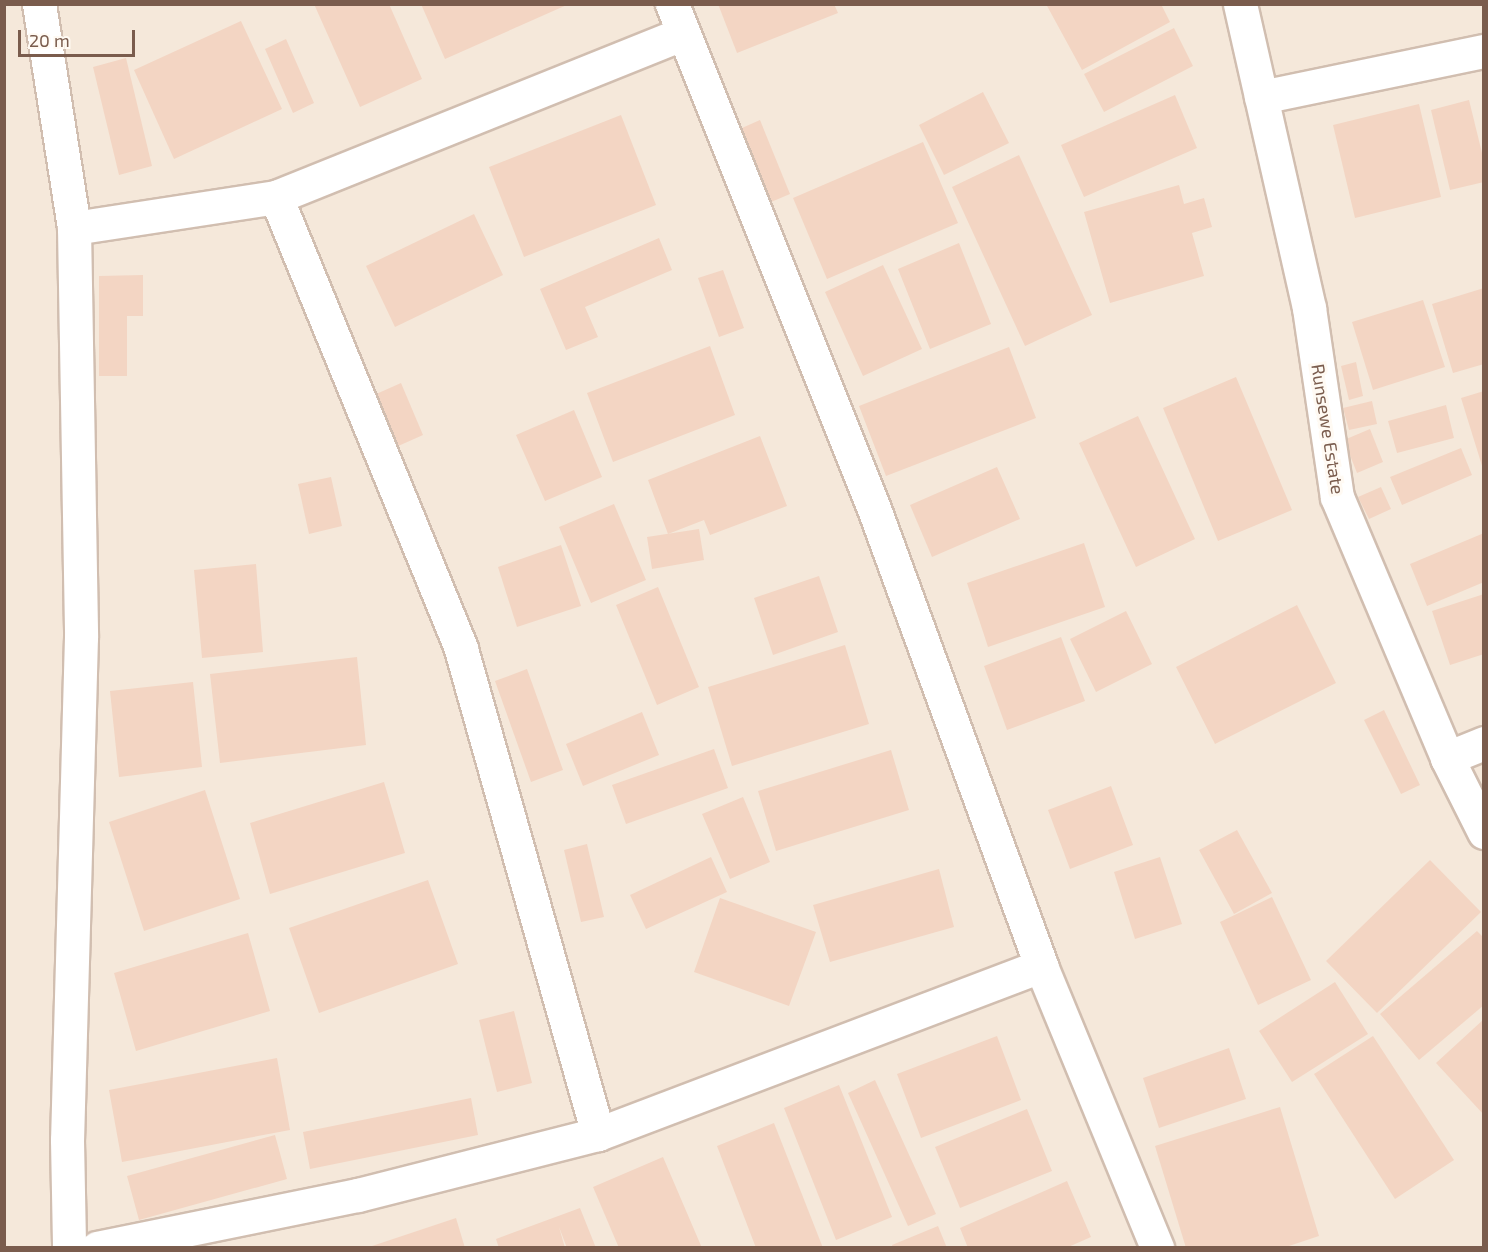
<!DOCTYPE html>
<style>
body{margin:0}
#map{position:relative;width:1488px;height:1252px;overflow:hidden;background:#fdf6ec;font-family:"Exo 2",sans-serif}
div>[style]{position:absolute}
.residential>*{inset:0;background:#f5e8da}
.building>*{inset:0;background:#f3d5c3}
.roads{filter:drop-shadow(2px 0 #d1beb0) drop-shadow(-2px 0 #d1beb0) drop-shadow(0 2px #d1beb0) drop-shadow(0 -2px #d1beb0)}
.minor>*{height:33px;margin:-16.5px;padding:0 16.5px;transform-origin:16.5px;border-radius:16.5px;background:#fff}
span{translate:-50% -50%;white-space:nowrap;text-align:center;line-height:1.15;-webkit-text-stroke:6px #fffaf3;paint-order:stroke}
.street-label{font-size:18px;color:#7a5c4d}
.frame{position:absolute;inset:0;border:6px solid #7a5c4d;pointer-events:none}
.scale{position:absolute;left:18px;top:30px;width:117px;height:27px;box-sizing:border-box;border:3px solid #7a5c4d;border-top:0;padding-left:8px;font-size:18px;line-height:21px;white-space:nowrap;color:#7a5c4d;-webkit-text-stroke:4px #fffaf3;paint-order:stroke}
</style>
<div id="map">
<div class="residential">
<i style="clip-path:polygon(5px 5px,1483px 5px,1483px 1247px,5px 1247px)"></i>
</div>
<div class="building">
<i style="clip-path:polygon(314px 4px,389px 4px,422px 79px,360px 107px)"></i>
<i style="clip-path:polygon(421px 4px,569px 4px,445px 59px)"></i>
<i style="clip-path:polygon(718px 4px,834px 4px,838px 13px,737px 53px)"></i>
<i style="clip-path:polygon(1046px 4px,1161px 4px,1170px 22px,1082px 70px)"></i>
<i style="clip-path:polygon(241px 21px,282px 109px,174px 159px,134px 70px)"></i>
<i style="clip-path:polygon(1174px 28px,1193px 66px,1104px 112px,1084px 74px)"></i>
<i style="clip-path:polygon(286px 39px,314px 103px,293px 113px,265px 49px)"></i>
<i style="clip-path:polygon(126px 58px,152px 166px,119px 175px,93px 67px)"></i>
<i style="clip-path:polygon(983px 92px,1009px 143px,944px 175px,919px 125px)"></i>
<i style="clip-path:polygon(1175px 95px,1197px 148px,1084px 197px,1061px 145px)"></i>
<i style="clip-path:polygon(1469px 100px,1484px 161px,1484px 182px,1450px 190px,1431px 110px)"></i>
<i style="clip-path:polygon(1419px 104px,1441px 197px,1355px 218px,1333px 125px)"></i>
<i style="clip-path:polygon(621px 115px,656px 205px,524px 257px,489px 167px)"></i>
<i style="clip-path:polygon(760px 120px,790px 194px,764px 205px,733px 132px)"></i>
<i style="clip-path:polygon(923px 142px,958px 223px,827px 279px,793px 198px)"></i>
<i style="clip-path:polygon(1019px 155px,1092px 315px,1025px 346px,952px 187px)"></i>
<i style="clip-path:polygon(1179px 185px,1184px 204px,1204px 198px,1212px 227px,1192px 233px,1204px 276px,1110px 303px,1084px 212px)"></i>
<i style="clip-path:polygon(474px 214px,503px 275px,395px 327px,366px 266px)"></i>
<i style="clip-path:polygon(659px 238px,672px 270px,585px 307px,598px 337px,566px 350px,540px 289px)"></i>
<i style="clip-path:polygon(959px 243px,991px 324px,930px 349px,898px 269px)"></i>
<i style="clip-path:polygon(883px 265px,922px 349px,863px 376px,825px 292px)"></i>
<i style="clip-path:polygon(723px 270px,744px 328px,719px 337px,698px 278px)"></i>
<i style="clip-path:polygon(143px 275px,143px 316px,127px 316px,127px 376px,99px 376px,99px 276px)"></i>
<i style="clip-path:polygon(1484px 288px,1484px 364px,1453px 373px,1432px 304px)"></i>
<i style="clip-path:polygon(1423px 300px,1445px 367px,1373px 390px,1352px 322px)"></i>
<i style="clip-path:polygon(710px 346px,735px 415px,613px 462px,587px 393px)"></i>
<i style="clip-path:polygon(1009px 347px,1036px 418px,886px 476px,859px 406px)"></i>
<i style="clip-path:polygon(1356px 362px,1363px 396px,1349px 400px,1341px 366px)"></i>
<i style="clip-path:polygon(1236px 377px,1292px 510px,1218px 541px,1163px 408px)"></i>
<i style="clip-path:polygon(401px 383px,423px 435px,396px 447px,374px 395px)"></i>
<i style="clip-path:polygon(1484px 391px,1484px 469px,1483px 469px,1461px 398px)"></i>
<i style="clip-path:polygon(1372px 401px,1377px 424px,1349px 430px,1343px 408px)"></i>
<i style="clip-path:polygon(1446px 405px,1454px 438px,1397px 453px,1388px 421px)"></i>
<i style="clip-path:polygon(574px 410px,602px 477px,545px 501px,516px 435px)"></i>
<i style="clip-path:polygon(1138px 416px,1195px 539px,1136px 567px,1079px 443px)"></i>
<i style="clip-path:polygon(1370px 429px,1383px 462px,1357px 473px,1344px 440px)"></i>
<i style="clip-path:polygon(760px 436px,787px 506px,710px 535px,704px 520px,668px 534px,648px 480px)"></i>
<i style="clip-path:polygon(1461px 448px,1472px 475px,1402px 505px,1390px 477px)"></i>
<i style="clip-path:polygon(997px 467px,1020px 519px,932px 557px,910px 505px)"></i>
<i style="clip-path:polygon(331px 477px,342px 526px,309px 534px,298px 484px)"></i>
<i style="clip-path:polygon(1381px 487px,1391px 509px,1369px 519px,1358px 497px)"></i>
<i style="clip-path:polygon(614px 504px,646px 580px,591px 603px,559px 527px)"></i>
<i style="clip-path:polygon(699px 529px,704px 560px,652px 569px,647px 537px)"></i>
<i style="clip-path:polygon(1484px 533px,1484px 582px,1427px 606px,1410px 564px)"></i>
<i style="clip-path:polygon(1084px 543px,1105px 607px,988px 647px,967px 583px)"></i>
<i style="clip-path:polygon(561px 545px,581px 606px,517px 627px,498px 567px)"></i>
<i style="clip-path:polygon(256px 564px,263px 652px,202px 658px,194px 570px)"></i>
<i style="clip-path:polygon(819px 576px,838px 632px,773px 655px,754px 598px)"></i>
<i style="clip-path:polygon(658px 587px,699px 687px,657px 705px,616px 605px)"></i>
<i style="clip-path:polygon(1484px 594px,1484px 654px,1450px 665px,1432px 611px)"></i>
<i style="clip-path:polygon(1297px 605px,1336px 683px,1215px 744px,1176px 667px)"></i>
<i style="clip-path:polygon(1126px 611px,1152px 664px,1096px 692px,1070px 639px)"></i>
<i style="clip-path:polygon(1061px 637px,1085px 701px,1007px 730px,984px 666px)"></i>
<i style="clip-path:polygon(845px 645px,869px 724px,732px 766px,708px 687px)"></i>
<i style="clip-path:polygon(357px 657px,366px 745px,220px 763px,210px 674px)"></i>
<i style="clip-path:polygon(527px 669px,563px 770px,531px 782px,495px 681px)"></i>
<i style="clip-path:polygon(193px 682px,202px 767px,119px 777px,110px 691px)"></i>
<i style="clip-path:polygon(1384px 710px,1420px 785px,1401px 794px,1364px 720px)"></i>
<i style="clip-path:polygon(642px 712px,659px 755px,583px 786px,566px 744px)"></i>
<i style="clip-path:polygon(714px 749px,728px 788px,626px 824px,612px 785px)"></i>
<i style="clip-path:polygon(891px 750px,909px 810px,776px 851px,758px 791px)"></i>
<i style="clip-path:polygon(384px 782px,405px 853px,270px 894px,250px 823px)"></i>
<i style="clip-path:polygon(1111px 786px,1133px 845px,1070px 869px,1048px 810px)"></i>
<i style="clip-path:polygon(205px 790px,240px 899px,144px 931px,109px 822px)"></i>
<i style="clip-path:polygon(743px 797px,770px 862px,730px 879px,702px 814px)"></i>
<i style="clip-path:polygon(1237px 830px,1272px 893px,1234px 914px,1199px 850px)"></i>
<i style="clip-path:polygon(587px 844px,604px 917px,581px 922px,564px 850px)"></i>
<i style="clip-path:polygon(711px 857px,727px 892px,646px 929px,630px 895px)"></i>
<i style="clip-path:polygon(1160px 857px,1182px 924px,1135px 939px,1114px 872px)"></i>
<i style="clip-path:polygon(1430px 860px,1481px 912px,1377px 1013px,1326px 961px)"></i>
<i style="clip-path:polygon(939px 869px,954px 927px,830px 962px,813px 905px)"></i>
<i style="clip-path:polygon(428px 880px,458px 964px,319px 1013px,289px 928px)"></i>
<i style="clip-path:polygon(1272px 897px,1311px 980px,1258px 1005px,1220px 922px)"></i>
<i style="clip-path:polygon(720px 898px,816px 932px,789px 1006px,694px 972px)"></i>
<i style="clip-path:polygon(1477px 931px,1484px 938px,1484px 1005px,1419px 1060px,1380px 1014px)"></i>
<i style="clip-path:polygon(248px 933px,270px 1011px,136px 1051px,114px 973px)"></i>
<i style="clip-path:polygon(1335px 982px,1368px 1034px,1292px 1082px,1259px 1031px)"></i>
<i style="clip-path:polygon(514px 1011px,532px 1083px,497px 1092px,479px 1020px)"></i>
<i style="clip-path:polygon(1484px 1019px,1484px 1115px,1436px 1063px)"></i>
<i style="clip-path:polygon(997px 1036px,1021px 1100px,921px 1138px,897px 1074px)"></i>
<i style="clip-path:polygon(1373px 1036px,1454px 1160px,1395px 1199px,1314px 1074px)"></i>
<i style="clip-path:polygon(1229px 1048px,1246px 1099px,1159px 1128px,1143px 1078px)"></i>
<i style="clip-path:polygon(277px 1058px,290px 1130px,122px 1162px,109px 1090px)"></i>
<i style="clip-path:polygon(875px 1080px,936px 1214px,908px 1226px,848px 1093px)"></i>
<i style="clip-path:polygon(839px 1085px,892px 1217px,836px 1240px,784px 1108px)"></i>
<i style="clip-path:polygon(471px 1098px,478px 1135px,310px 1169px,303px 1132px)"></i>
<i style="clip-path:polygon(1280px 1107px,1319px 1236px,1283px 1248px,1186px 1248px,1155px 1146px)"></i>
<i style="clip-path:polygon(1027px 1109px,1052px 1171px,960px 1208px,935px 1147px)"></i>
<i style="clip-path:polygon(774px 1123px,823px 1248px,756px 1248px,717px 1146px)"></i>
<i style="clip-path:polygon(275px 1135px,287px 1179px,139px 1220px,127px 1176px)"></i>
<i style="clip-path:polygon(663px 1157px,702px 1248px,619px 1248px,593px 1187px)"></i>
<i style="clip-path:polygon(1067px 1181px,1091px 1237px,1066px 1248px,968px 1248px,960px 1228px)"></i>
<i style="clip-path:polygon(580px 1208px,596px 1248px,567px 1248px,559px 1227px,565px 1248px,499px 1248px,496px 1239px)"></i>
<i style="clip-path:polygon(456px 1218px,465px 1248px,369px 1248px,369px 1247px)"></i>
<i style="clip-path:polygon(938px 1226px,947px 1248px,893px 1248px,892px 1245px)"></i>
</div>
<div class="roads">
<div class="minor">
<i style="left:39px;top:4px;width:227px;rotate:81.1deg"></i>
<i style="left:74px;top:228px;width:409px;rotate:89deg"></i>
<i style="left:81px;top:637px;width:503px;rotate:91.59deg"></i>
<i style="left:67px;top:1140px;width:108px;rotate:88.9deg"></i>
<i style="left:672px;top:4px;width:541px;rotate:68.18deg"></i>
<i style="left:873px;top:506px;width:490px;rotate:69.9deg"></i>
<i style="left:1041px;top:966px;width:305px;rotate:67.6deg"></i>
<i style="left:1240px;top:4px;width:312px;rotate:77.2deg"></i>
<i style="left:1309px;top:308px;width:191px;rotate:81.6deg"></i>
<i style="left:1337px;top:497px;width:283px;rotate:67.1deg"></i>
<i style="left:1447px;top:758px;width:83px;rotate:63.4deg"></i>
<i style="left:1261px;top:97px;width:228px;rotate:-11.7deg"></i>
<i style="left:276px;top:197px;width:488px;rotate:67.7deg"></i>
<i style="left:461px;top:649px;width:504px;rotate:74.23deg"></i>
<i style="left:74px;top:228px;width:204px;rotate:-8.7deg"></i>
<i style="left:276px;top:197px;width:439px;rotate:-21.9deg"></i>
<i style="left:1447px;top:758px;width:40px;rotate:-22deg"></i>
<i style="left:97px;top:1248px;width:266px;rotate:-11.5deg"></i>
<i style="left:358px;top:1195px;width:248px;rotate:-14.3deg"></i>
<i style="left:598px;top:1134px;width:474px;rotate:-20.8deg"></i>
</div>
</div>
<div class="street-label">
<span style="left:1328px;top:429px;rotate:81deg">Runsewe Estate</span>
</div>
<div class="frame"></div>
<div class="scale">20 m</div>
</div>
